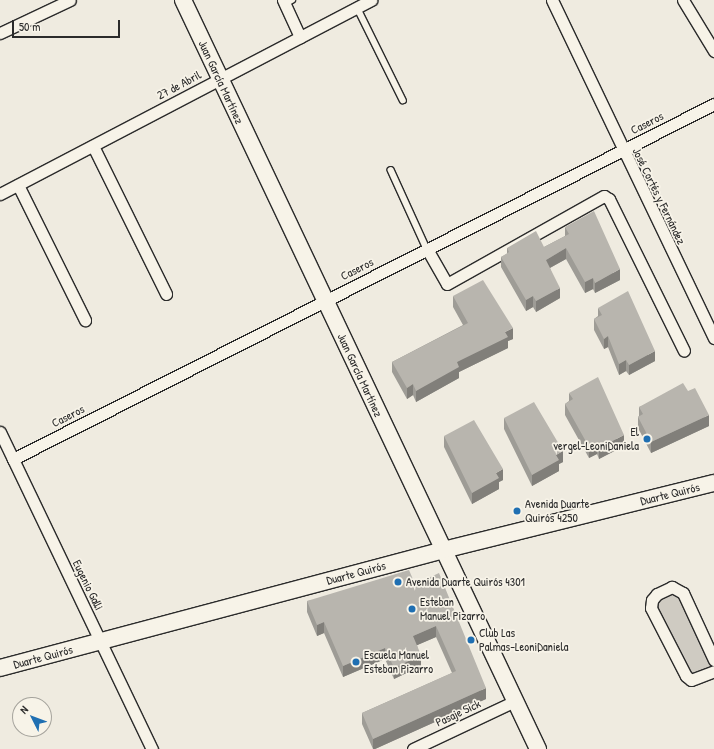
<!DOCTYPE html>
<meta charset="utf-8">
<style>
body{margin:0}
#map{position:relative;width:714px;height:749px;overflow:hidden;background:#efebe0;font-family:"Patrick Hand",sans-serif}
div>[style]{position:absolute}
.green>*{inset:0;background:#cfcbc2}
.roads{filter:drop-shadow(1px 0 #2b2b2b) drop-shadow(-1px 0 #2b2b2b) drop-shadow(0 1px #2b2b2b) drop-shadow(0 -1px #2b2b2b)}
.service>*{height:5.5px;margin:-2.75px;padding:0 2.75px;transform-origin:2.75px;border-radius:2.75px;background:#f7f3e8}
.minor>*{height:11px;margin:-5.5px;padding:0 5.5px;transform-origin:5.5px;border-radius:5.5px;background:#f7f3e8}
.secondary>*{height:16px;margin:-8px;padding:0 8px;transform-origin:8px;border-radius:8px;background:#f7f3e8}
.wall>*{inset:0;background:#9e9c96}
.shaded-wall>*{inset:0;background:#817f7a}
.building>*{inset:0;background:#b8b5ae}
.dots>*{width:11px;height:11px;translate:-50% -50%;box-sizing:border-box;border:2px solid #f7f3e8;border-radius:50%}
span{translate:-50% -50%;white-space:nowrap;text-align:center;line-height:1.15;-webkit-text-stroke:3.5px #f7f3e8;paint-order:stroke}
.street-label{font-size:12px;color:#2b2b2b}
.poi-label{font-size:12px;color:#2b2b2b}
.right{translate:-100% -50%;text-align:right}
.left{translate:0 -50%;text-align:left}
.north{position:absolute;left:12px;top:697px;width:40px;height:40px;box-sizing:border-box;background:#f7f3e8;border:1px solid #a5a39c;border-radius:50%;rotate:312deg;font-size:11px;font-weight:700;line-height:16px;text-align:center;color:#2b2b2b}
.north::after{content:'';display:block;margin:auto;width:14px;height:18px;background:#1f6fb2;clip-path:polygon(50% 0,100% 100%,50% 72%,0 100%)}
.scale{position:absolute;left:12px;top:20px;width:108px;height:18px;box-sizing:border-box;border:2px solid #2b2b2b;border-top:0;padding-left:5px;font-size:12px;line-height:14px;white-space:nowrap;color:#2b2b2b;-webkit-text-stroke:3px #f7f3e8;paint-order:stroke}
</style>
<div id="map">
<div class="green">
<i style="clip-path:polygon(677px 588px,714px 660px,714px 671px,691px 680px,652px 600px)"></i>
</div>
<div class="roads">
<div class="service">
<i style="left:285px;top:4px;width:8px;rotate:-30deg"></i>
<i style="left:357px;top:7px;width:104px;rotate:63.7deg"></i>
<i style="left:391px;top:170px;width:87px;rotate:65.5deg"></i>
</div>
<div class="minor">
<i style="left:283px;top:0;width:41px;rotate:65.3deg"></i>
<i style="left:552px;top:0;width:375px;rotate:64.4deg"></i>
<i style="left:683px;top:0;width:60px;rotate:58.7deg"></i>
<i style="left:0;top:33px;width:77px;rotate:-25.2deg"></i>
<i style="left:93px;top:146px;width:165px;rotate:63.7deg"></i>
<i style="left:18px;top:185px;width:151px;rotate:63.6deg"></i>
<i style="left:0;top:194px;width:419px;rotate:-27.6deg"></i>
<i style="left:427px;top:249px;width:40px;rotate:60.3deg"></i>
<i style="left:447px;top:284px;width:180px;rotate:-29.3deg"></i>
<i style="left:604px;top:196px;width:6px;rotate:31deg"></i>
<i style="left:609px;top:199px;width:169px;rotate:63.7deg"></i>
<i style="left:0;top:432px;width:352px;rotate:64.4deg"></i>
<i style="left:13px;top:459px;width:786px;rotate:-26.86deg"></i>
<i style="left:714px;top:660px;width:74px;rotate:-114.8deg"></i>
<i style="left:683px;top:593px;width:13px;rotate:-151deg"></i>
<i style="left:672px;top:587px;width:17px;rotate:155deg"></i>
<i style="left:657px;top:594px;width:8px;rotate:130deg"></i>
<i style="left:652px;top:600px;width:8px;rotate:97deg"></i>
<i style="left:651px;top:608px;width:76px;rotate:62.8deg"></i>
<i style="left:686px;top:676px;width:6px;rotate:39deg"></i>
<i style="left:691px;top:680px;width:25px;rotate:-21deg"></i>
<i style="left:413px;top:749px;width:113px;rotate:-25.2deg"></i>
</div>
<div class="secondary">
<i style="left:183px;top:0;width:829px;rotate:64.64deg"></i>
<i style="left:0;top:668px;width:458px;rotate:-14.9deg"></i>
<i style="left:443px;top:550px;width:279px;rotate:-13.9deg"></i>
</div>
</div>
<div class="wall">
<i style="clip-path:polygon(565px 227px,620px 280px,595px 293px,593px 289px,585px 293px,566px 259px,550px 268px,560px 298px,536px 312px,533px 307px,526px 311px,501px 267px,501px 257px,507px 254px,507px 248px,544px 247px,565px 236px)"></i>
<i style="clip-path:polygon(453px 296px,513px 339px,508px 341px,508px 348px,459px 372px,459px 378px,416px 402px,413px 395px,407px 399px,392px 372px,392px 362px,463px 325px,453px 307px)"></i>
<i style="clip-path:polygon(598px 308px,655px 361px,629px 375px,626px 371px,619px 375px,608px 347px,604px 349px,594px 330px,594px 319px,598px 316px)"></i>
<i style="clip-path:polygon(688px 391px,709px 426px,651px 453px,638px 428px,638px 417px,639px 416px,639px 407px)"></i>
<i style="clip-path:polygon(569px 393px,624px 446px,599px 459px,597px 454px,589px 458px,565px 415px,565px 404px,569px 401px)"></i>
<i style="clip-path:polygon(504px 418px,563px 462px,559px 464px,559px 471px,532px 486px,504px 429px)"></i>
<i style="clip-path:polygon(444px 436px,503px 480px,499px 482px,499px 489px,472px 504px,444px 447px)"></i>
<i style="clip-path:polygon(415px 584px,486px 699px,375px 749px,373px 749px,362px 724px,362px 713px,452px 673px,436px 637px,417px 645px,421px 666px,394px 679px,385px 659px,343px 677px,324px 633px,317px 636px,307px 612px,307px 601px)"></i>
</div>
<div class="shaded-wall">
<i style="clip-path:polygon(566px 248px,566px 259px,546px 270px,546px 260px)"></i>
<i style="clip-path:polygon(620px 269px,620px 280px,595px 293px,595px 283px)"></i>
<i style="clip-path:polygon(593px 278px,593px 289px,585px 293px,585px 282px)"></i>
<i style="clip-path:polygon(560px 288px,560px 298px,536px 312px,536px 301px)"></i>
<i style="clip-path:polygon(533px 296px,533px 307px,526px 311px,526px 300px)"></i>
<i style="clip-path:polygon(513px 328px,513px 339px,508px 341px,508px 348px,459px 372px,459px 378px,416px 402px,416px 391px,457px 362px,505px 332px)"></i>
<i style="clip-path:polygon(608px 336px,608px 347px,604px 349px,604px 339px)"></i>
<i style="clip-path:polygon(655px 351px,655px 361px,629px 375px,629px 365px)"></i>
<i style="clip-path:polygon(626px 360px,626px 371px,619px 375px,619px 364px)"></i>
<i style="clip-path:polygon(413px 384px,413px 395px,407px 399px,407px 388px)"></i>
<i style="clip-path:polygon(709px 415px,709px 426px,651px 453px,651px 442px)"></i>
<i style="clip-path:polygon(624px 435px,624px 446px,599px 459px,599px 448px)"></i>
<i style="clip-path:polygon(597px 443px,597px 454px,589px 458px,589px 447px)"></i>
<i style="clip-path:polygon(563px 451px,563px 462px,559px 464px,559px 471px,532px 486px,532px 475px,556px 455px)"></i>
<i style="clip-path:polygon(503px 469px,503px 480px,499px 482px,499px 489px,472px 504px,472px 493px,496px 473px)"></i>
<i style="clip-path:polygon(324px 622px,324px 633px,317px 636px,317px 625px)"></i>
<i style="clip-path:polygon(436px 626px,436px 637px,413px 647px,413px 636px)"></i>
<i style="clip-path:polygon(385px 648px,385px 659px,343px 677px,343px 666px)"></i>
<i style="clip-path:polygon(421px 655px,421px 666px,394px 679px,394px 668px)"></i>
<i style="clip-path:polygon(486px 688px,486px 699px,375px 749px,373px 749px,373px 739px)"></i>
</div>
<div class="building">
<i style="clip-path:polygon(594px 211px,620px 269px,595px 283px,593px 278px,585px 282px,566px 248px,546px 260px,560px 288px,536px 301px,533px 296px,526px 300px,501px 257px,509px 252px,507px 248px,536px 231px,544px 247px,569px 234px,565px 227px)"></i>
<i style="clip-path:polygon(483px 280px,513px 328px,505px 332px,508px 337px,457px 362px,459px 367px,416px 391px,413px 384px,407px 388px,392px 362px,468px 323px,453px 296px)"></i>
<i style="clip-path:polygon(628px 291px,655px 351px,629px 365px,626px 360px,619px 364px,608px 336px,604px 339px,594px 319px,602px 315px,598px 308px)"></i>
<i style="clip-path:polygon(598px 377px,624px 435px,599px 448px,597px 443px,589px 447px,565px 404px,573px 399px,569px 393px)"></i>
<i style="clip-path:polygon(683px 383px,688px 391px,695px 388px,709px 415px,651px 442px,638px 417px,643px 414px,639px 407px)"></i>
<i style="clip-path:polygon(534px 402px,563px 451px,556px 455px,559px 460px,532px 475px,504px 418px)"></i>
<i style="clip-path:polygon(474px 420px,503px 469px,496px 473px,499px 478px,472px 493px,444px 436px)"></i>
<i style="clip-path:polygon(409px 570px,415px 584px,439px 573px,486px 688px,373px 739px,362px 713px,456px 671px,436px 626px,413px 636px,421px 655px,394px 668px,385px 648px,343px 666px,324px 622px,317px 625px,307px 601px)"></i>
</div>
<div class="dots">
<i style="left:647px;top:439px;background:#1f6fb2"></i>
<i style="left:517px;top:511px;background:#1f6fb2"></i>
<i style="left:398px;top:582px;background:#1f6fb2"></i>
<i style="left:412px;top:609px;background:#1f6fb2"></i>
<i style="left:471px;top:640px;background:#1f6fb2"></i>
<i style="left:356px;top:662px;background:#1f6fb2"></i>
</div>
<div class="street-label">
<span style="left:221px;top:82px;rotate:65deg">Juan García Martínez</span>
<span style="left:179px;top:85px;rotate:-28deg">27 de Abril</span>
<span style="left:647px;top:123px;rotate:-27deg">Caseros</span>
<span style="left:659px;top:196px;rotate:64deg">José Cortés y Fernández</span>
<span style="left:357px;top:269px;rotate:-27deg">Caseros</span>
<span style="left:360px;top:375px;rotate:65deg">Juan García Martínez</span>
<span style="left:68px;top:416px;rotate:-27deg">Caseros</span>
<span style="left:670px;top:494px;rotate:-14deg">Duarte Quirós</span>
<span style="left:356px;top:573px;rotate:-15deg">Duarte Quirós</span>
<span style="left:88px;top:585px;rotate:64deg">Eugenio Galli</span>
<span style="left:43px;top:657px;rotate:-15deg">Duarte Quirós</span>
<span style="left:458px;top:713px;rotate:-25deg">Pasaje Sick</span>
</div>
<div class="poi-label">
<span class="right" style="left:639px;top:439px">El<br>vergel-LeoniDaniela</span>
<span class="left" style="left:525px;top:511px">Avenida Duarte<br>Quirós 4250</span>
<span class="left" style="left:406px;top:582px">Avenida Duarte Quirós 4301</span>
<span class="left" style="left:420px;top:609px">Esteban<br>Manuel Pizarro</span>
<span class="left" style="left:479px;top:640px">Club Las<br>Palmas-LeoniDaniela</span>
<span class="left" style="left:364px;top:662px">Escuela Manuel<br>Esteban Pizarro</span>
</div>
<div class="north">N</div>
<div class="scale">50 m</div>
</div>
